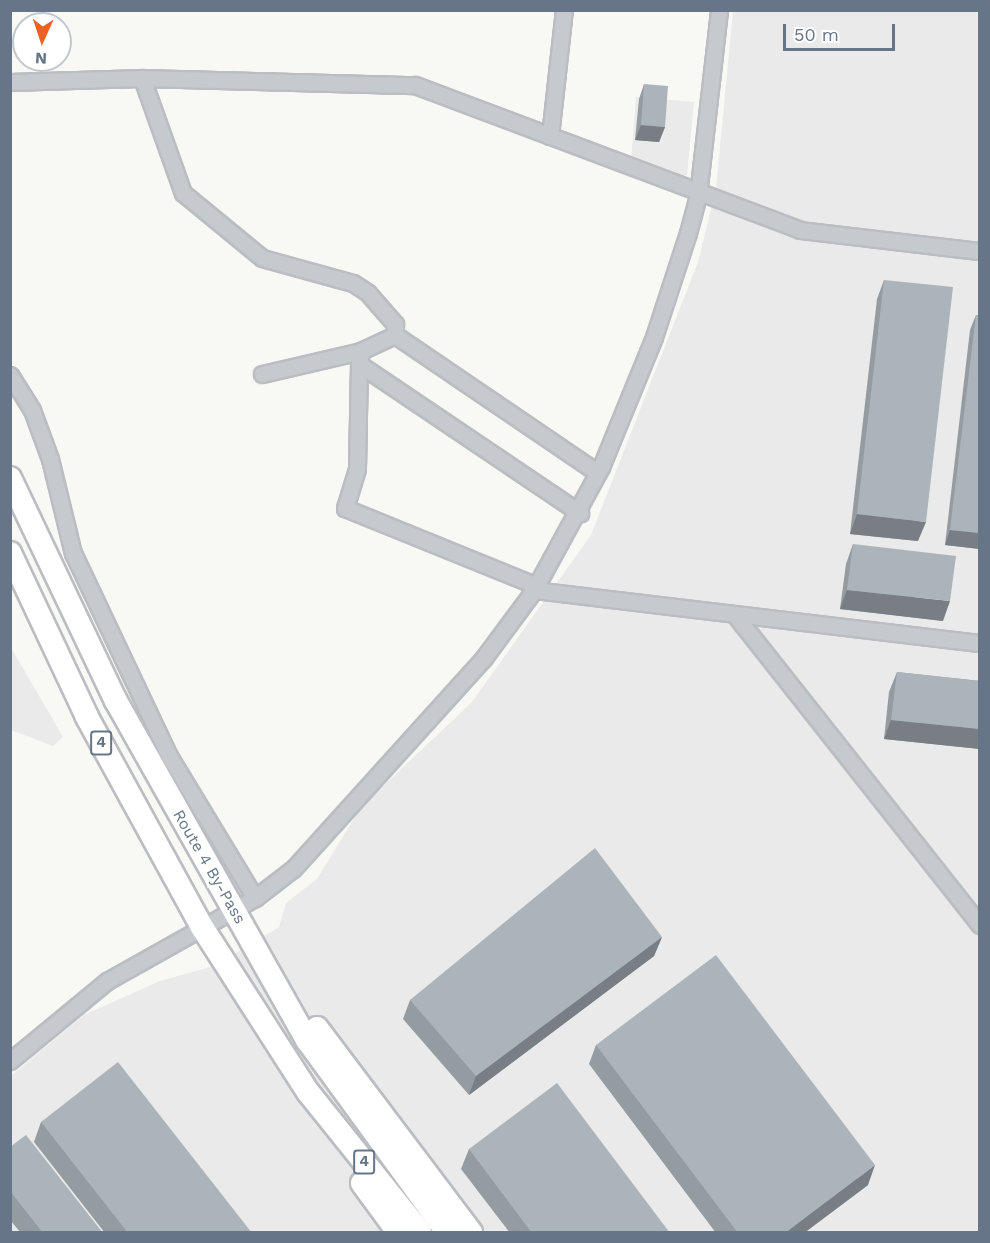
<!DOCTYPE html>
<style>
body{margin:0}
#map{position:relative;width:990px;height:1243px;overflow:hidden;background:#f8f8f5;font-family:"Work Sans",sans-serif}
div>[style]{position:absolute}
.built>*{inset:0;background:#e9eae9}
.roads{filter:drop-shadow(2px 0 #babdc1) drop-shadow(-2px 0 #babdc1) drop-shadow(0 2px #babdc1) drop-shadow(0 -2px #babdc1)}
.minor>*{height:15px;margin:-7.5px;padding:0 7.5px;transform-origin:7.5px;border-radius:7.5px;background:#c6c9cd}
.highway>*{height:22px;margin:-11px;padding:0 11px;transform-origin:11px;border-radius:11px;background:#fff}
.wall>*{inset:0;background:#949ba1}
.shaded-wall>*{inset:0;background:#787e83}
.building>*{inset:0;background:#acb4bb}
span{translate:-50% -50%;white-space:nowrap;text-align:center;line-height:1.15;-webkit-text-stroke:6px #fff;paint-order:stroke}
.shield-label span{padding:2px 4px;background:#fff;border:2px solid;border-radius:4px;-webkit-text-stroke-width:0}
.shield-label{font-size:15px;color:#667688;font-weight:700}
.street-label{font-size:16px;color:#667688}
.frame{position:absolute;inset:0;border:12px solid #667688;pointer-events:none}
.north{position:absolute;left:12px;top:12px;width:60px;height:60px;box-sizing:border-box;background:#fff;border:2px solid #c2c8cf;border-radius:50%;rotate:183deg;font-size:16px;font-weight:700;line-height:24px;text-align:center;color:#667688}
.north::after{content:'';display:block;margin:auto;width:21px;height:27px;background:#ea6224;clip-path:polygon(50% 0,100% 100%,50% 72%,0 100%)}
.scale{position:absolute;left:783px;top:24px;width:112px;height:27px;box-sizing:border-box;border:3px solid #667688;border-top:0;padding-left:8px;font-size:18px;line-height:21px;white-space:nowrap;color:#667688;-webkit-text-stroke:4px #fff;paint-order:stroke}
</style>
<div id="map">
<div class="built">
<i style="clip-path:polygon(733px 11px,979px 11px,979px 1232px,11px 1232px,11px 1076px,84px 1015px,160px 981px,214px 966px,279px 927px,286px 903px,317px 879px,361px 807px,472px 702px,591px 535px,698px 262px,716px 189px)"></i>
<i style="clip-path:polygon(636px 97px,694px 102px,687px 175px,673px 179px,631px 161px)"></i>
<i style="clip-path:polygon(10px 646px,63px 737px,53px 746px,11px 730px)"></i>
</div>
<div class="roads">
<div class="minor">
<i style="left:142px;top:78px;width:122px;rotate:70.4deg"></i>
<i style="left:183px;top:193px;width:102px;rotate:39.4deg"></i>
<i style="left:262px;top:258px;width:94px;rotate:15.4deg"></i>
<i style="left:353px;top:283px;width:17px;rotate:33deg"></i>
<i style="left:367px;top:292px;width:43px;rotate:48.8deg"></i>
<i style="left:395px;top:324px;width:11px;rotate:90deg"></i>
<i style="left:395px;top:335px;width:38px;rotate:155deg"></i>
<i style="left:361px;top:351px;width:13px;rotate:99deg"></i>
<i style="left:359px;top:364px;width:267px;rotate:34deg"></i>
<i style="left:10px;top:82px;width:132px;rotate:-1.7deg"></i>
<i style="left:142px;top:78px;width:273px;rotate:1.5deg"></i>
<i style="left:415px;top:85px;width:411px;rotate:20.6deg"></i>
<i style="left:800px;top:230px;width:181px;rotate:6.7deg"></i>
<i style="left:550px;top:136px;width:127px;rotate:-83.7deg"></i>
<i style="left:395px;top:335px;width:245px;rotate:34.2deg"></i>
<i style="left:359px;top:364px;width:105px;rotate:91.1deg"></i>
<i style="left:357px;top:469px;width:41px;rotate:107.1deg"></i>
<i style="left:345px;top:508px;width:207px;rotate:22.1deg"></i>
<i style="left:262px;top:374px;width:102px;rotate:-13.1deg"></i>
<i style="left:10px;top:375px;width:41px;rotate:57.8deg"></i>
<i style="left:32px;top:410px;width:52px;rotate:69.8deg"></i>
<i style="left:50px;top:459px;width:97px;rotate:76.3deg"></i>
<i style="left:73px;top:553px;width:225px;rotate:64.7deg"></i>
<i style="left:169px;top:756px;width:166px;rotate:58.8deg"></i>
<i style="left:534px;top:590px;width:449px;rotate:6.8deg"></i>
<i style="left:735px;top:615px;width:395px;rotate:51.7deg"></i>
<i style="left:10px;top:1061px;width:126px;rotate:-39.5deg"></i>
<i style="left:107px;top:981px;width:170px;rotate:-29.3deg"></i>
<i style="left:255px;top:898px;width:49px;rotate:-37.6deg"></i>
<i style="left:294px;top:868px;width:282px;rotate:-47.9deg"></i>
<i style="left:483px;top:659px;width:86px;rotate:-53.5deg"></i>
<i style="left:534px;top:590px;width:140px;rotate:-61.4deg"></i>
<i style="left:601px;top:467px;width:140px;rotate:-67.8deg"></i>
<i style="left:654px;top:337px;width:109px;rotate:-71.9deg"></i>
<i style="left:688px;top:233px;width:39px;rotate:-75deg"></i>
<i style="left:698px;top:195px;width:186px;rotate:-83.5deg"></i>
</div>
<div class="highway">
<i style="left:10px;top:478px;width:247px;rotate:64.6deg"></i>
<i style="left:116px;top:701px;width:389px;rotate:60.6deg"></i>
<i style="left:307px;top:1040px;width:238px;rotate:53.9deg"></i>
<i style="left:10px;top:553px;width:181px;rotate:64.8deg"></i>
<i style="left:87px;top:717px;width:239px;rotate:61.3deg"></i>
<i style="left:202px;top:927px;width:196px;rotate:57.3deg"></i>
<i style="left:308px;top:1092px;width:179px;rotate:51.3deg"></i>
<i style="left:317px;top:1028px;width:256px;rotate:53deg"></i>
<i style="left:362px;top:1183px;width:61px;rotate:53.7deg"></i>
</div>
</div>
<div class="wall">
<i style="clip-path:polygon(644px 84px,665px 127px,659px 142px,635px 140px,639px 99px)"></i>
<i style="clip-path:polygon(884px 280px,918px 541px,850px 534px,877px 299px)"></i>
<i style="clip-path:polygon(976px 315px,980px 549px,945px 545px,970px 330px)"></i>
<i style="clip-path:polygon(853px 544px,943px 621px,840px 609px,846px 564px)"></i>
<i style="clip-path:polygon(897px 672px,980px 681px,980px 749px,884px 739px,889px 692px)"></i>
<i style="clip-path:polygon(662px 937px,654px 956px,469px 1095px,403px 1019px,410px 1000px)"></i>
<i style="clip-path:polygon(596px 1045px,868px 1185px,804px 1233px,716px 1233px,589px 1064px)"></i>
<i style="clip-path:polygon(41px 1122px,252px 1233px,105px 1233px,34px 1142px)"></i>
<i style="clip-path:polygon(10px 1147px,103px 1233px,21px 1233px,10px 1220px)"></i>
<i style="clip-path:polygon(469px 1149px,670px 1233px,510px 1233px,461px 1169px)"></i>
</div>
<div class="shaded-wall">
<i style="clip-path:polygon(641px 125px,665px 127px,659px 142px,635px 140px)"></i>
<i style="clip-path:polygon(857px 514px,926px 522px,918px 541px,850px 534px)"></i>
<i style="clip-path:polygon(950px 530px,980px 533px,980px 549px,945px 545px)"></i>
<i style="clip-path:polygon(847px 590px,950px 601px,943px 621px,840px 609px)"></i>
<i style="clip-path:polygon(891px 720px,980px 729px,980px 749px,884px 739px)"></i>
<i style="clip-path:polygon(662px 937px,654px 956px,469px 1095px,476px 1076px)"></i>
<i style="clip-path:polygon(875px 1165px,868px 1185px,804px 1233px,785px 1233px)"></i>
</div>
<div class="building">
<i style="clip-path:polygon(644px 84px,668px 86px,665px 127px,641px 125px)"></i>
<i style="clip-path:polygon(884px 280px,953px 287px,926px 522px,857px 514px)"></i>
<i style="clip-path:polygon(976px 315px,980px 315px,980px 533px,950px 530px)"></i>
<i style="clip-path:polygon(853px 544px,956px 556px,950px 601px,847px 590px)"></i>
<i style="clip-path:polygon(897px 672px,980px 681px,980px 729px,891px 720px)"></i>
<i style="clip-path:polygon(595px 848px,662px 937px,476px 1076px,410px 1000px)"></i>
<i style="clip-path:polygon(716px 955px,875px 1165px,785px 1233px,738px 1233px,596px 1045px)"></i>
<i style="clip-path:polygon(118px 1062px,252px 1233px,128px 1233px,41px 1122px)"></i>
<i style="clip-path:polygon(557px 1083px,670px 1233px,532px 1233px,469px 1149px)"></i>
<i style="clip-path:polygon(26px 1135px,103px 1233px,43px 1233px,10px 1191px,10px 1147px)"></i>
</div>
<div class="shield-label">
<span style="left:101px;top:743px">4</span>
<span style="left:364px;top:1162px">4</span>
</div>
<div class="street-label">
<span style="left:209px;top:867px;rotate:60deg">Route 4 By-Pass</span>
</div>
<div class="frame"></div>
<div class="north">N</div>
<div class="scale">50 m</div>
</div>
